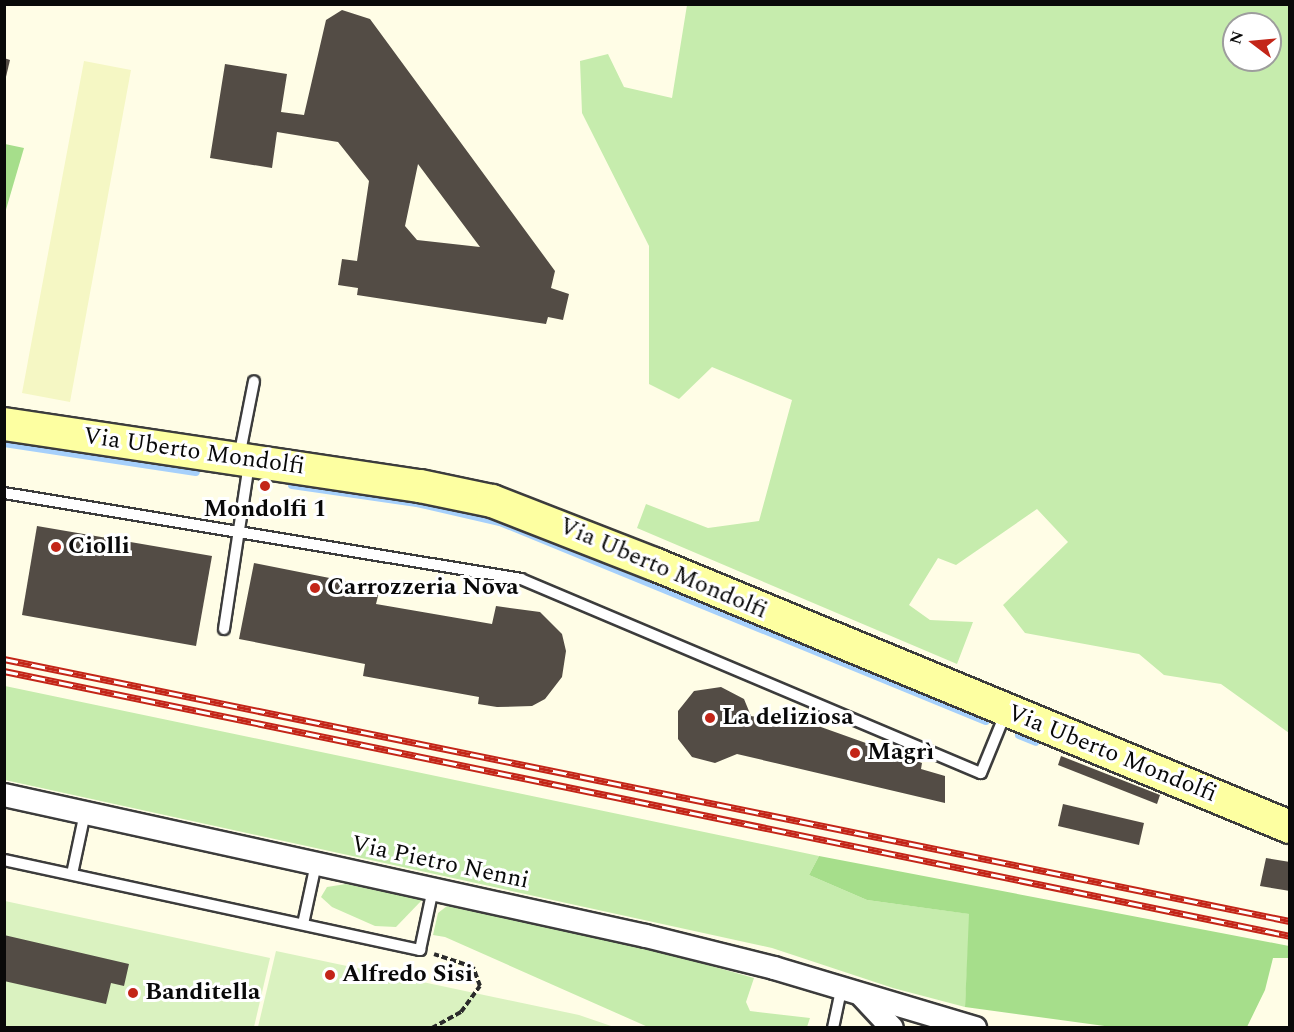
<!DOCTYPE html>
<meta charset="utf-8">
<style>
body{margin:0}
#map{position:relative;width:1294px;height:1032px;overflow:hidden;background:#fffde6;font-family:Spectral,serif}
div>[style]{position:absolute}
.farmland>*{inset:0;background:#f5f7c4}
.green>*{inset:0;background:#c6ecad}
.forest>*{inset:0;background:#a6de8b}
.pitch>*{inset:0;background:#daf2c0}
.stream>*{height:8px;margin:-4px;padding:0 4px;transform-origin:4px;border-radius:4px;background:#a6d0fb}
.building>*{inset:0;background:#534c45}
.path>*{height:4px;margin-top:-2px;transform-origin:0;background:repeating-linear-gradient(90deg,#2b2b2b 0 6px,transparent 0 9px)}
.roads{filter:drop-shadow(2px 0 #3c3c3c) drop-shadow(-2px 0 #3c3c3c) drop-shadow(0 2px #3c3c3c) drop-shadow(0 -2px #3c3c3c)}
.service>*{height:10px;margin:-5px;padding:0 5px;transform-origin:5px;border-radius:5px;background:#fff}
.minor>*{height:22px;margin:-11px;padding:0 11px;transform-origin:11px;border-radius:11px;background:#fff}
.secondary>*{height:32px;margin:-16px;padding:0 16px;transform-origin:16px;border-radius:16px;background:#fdffa1}
.rail>*{height:7px;margin-top:-3.5px;transform-origin:0;background:repeating-linear-gradient(90deg,#fff 0 14px,#c32518 0 28px);box-sizing:border-box;border-block:2px solid #c32518}
.dots>*{width:16px;height:16px;translate:-50% -50%;box-sizing:border-box;border:3px solid #fff;border-radius:50%}
span{translate:-50% -50%;white-space:nowrap;text-align:center;line-height:1.15;-webkit-text-stroke:6px #fff;paint-order:stroke}
.street-label{font-size:24px;color:#090909}
.poi-label{font-size:24px;color:#090909;font-weight:700}
.left{translate:0 -50%;text-align:left}
.frame{position:absolute;inset:0;border:6px solid #090909;pointer-events:none}
.north{position:absolute;left:1222px;top:12px;width:60px;height:60px;box-sizing:border-box;background:#fff;border:2px solid #9d9d9d;border-radius:50%;rotate:286deg;font-size:16px;font-weight:700;line-height:24px;text-align:center;color:#090909}
.north::after{content:'';display:block;margin:auto;width:21px;height:27px;background:#c32518;clip-path:polygon(50% 0,100% 100%,50% 72%,0 100%)}
</style>
<div id="map">
<div class="farmland">
<i style="clip-path:polygon(84px 61px,131px 70px,70px 402px,22px 393px)"></i>
</div>
<div class="green">
<i style="clip-path:polygon(evenodd,687px 5px,1289px 5px,1289px 733px,1221px 684px,1164px 675px,1139px 654px,1025px 633px,1003px 605px,1068px 542px,1037px 509px,956px 565px,938px 558px,909px 605px,930px 620px,973px 622px,957px 664px,637px 528px,646px 504px,708px 528px,759px 521px,792px 400px,712px 367px,679px 399px,649px 384px,649px 246px,582px 113px,580px 61px,608px 54px,624px 87px,672px 98px,687px 5px,1234px 24px,1270px 24px,1270px 60px,1234px 60px,1234px 24px)"></i>
<i style="clip-path:polygon(5px 686px,819px 856px,809px 875px,867px 900px,970px 914px,965px 1007px,893px 988px,772px 948px,5px 780px)"></i>
<i style="clip-path:polygon(346px 884px,422px 900px,396px 927px,375px 926px,332px 907px,321px 897px,327px 887px)"></i>
<i style="clip-path:polygon(447px 906px,665px 953px,754px 978px,746px 1002px,750px 1011px,810px 1018px,807px 1027px,648px 1027px,445px 937px,433px 935px,438px 913px)"></i>
</div>
<div class="forest">
<i style="clip-path:polygon(5px 144px,24px 148px,5px 213px,4px 213px)"></i>
<i style="clip-path:polygon(819px 856px,1289px 946px,1289px 955px,1288px 958px,1273px 958px,1265px 990px,1247px 1027px,1112px 1027px,965px 1007px,969px 914px,867px 900px,809px 875px)"></i>
</div>
<div class="pitch">
<i style="clip-path:polygon(5px 901px,270px 958px,254px 1027px,5px 1028px)"></i>
<i style="clip-path:polygon(276px 951px,579px 1015px,614px 1027px,258px 1027px)"></i>
</div>
<div class="stream">
<i style="left:4px;top:443px;width:194px;rotate:8.6deg"></i>
<i style="left:292px;top:485px;width:126px;rotate:8.2deg"></i>
<i style="left:417px;top:503px;width:85px;rotate:12.9deg"></i>
<i style="left:500px;top:522px;width:525px;rotate:22.27deg"></i>
<i style="left:1019px;top:735px;width:18px;rotate:22deg"></i>
</div>
<div class="building">
<i style="clip-path:polygon(evenodd,342px 10px,370px 19px,555px 271px,551px 288px,569px 294px,563px 320px,548px 317px,546px 324px,357px 295px,358px 288px,338px 285px,342px 259px,357px 261px,369px 181px,338px 142px,277px 132px,272px 168px,210px 158px,225px 64px,287px 74px,281px 112px,304px 115px,326px 20px,342px 10px,418px 164px,480px 247px,417px 240px,405px 226px,418px 164px)"></i>
<i style="clip-path:polygon(4px 58px,10px 60px,5px 81px,4px 80px)"></i>
<i style="clip-path:polygon(37px 526px,212px 556px,196px 646px,22px 615px)"></i>
<i style="clip-path:polygon(254px 563px,380px 588px,376px 604px,492px 624px,496px 606px,540px 612px,562px 634px,566px 651px,562px 677px,545px 699px,532px 706px,497px 707px,478px 704px,479px 697px,363px 676px,365px 664px,239px 639px)"></i>
<i style="clip-path:polygon(721px 687px,744px 699px,751px 716px,788px 723px,790px 716px,922px 763px,921px 769px,945px 776px,945px 803px,737px 754px,715px 763px,692px 757px,678px 739px,678px 711px,694px 691px)"></i>
<i style="clip-path:polygon(1061px 756px,1160px 795px,1157px 804px,1058px 765px)"></i>
<i style="clip-path:polygon(1063px 804px,1144px 823px,1139px 845px,1058px 826px)"></i>
<i style="clip-path:polygon(1266px 858px,1290px 862px,1290px 891px,1260px 886px)"></i>
<i style="clip-path:polygon(4px 935px,129px 964px,124px 986px,111px 983px,106px 1004px,4px 981px)"></i>
</div>
<div class="path">
<i style="left:432px;top:1028px;width:33px;rotate:-29deg"></i>
<i style="left:461px;top:1012px;width:32px;rotate:-54deg"></i>
<i style="left:480px;top:986px;width:20px;rotate:-110deg"></i>
<i style="left:473px;top:967px;width:41px;rotate:-161.6deg"></i>
</div>
<div class="roads">
<div class="service">
<i style="left:239px;top:457px;width:77px;rotate:-78.8deg"></i>
<i style="left:4px;top:493px;width:524px;rotate:9.44deg"></i>
<i style="left:521px;top:579px;width:499px;rotate:22.9deg"></i>
<i style="left:981px;top:773px;width:66px;rotate:-67.7deg"></i>
<i style="left:224px;top:629px;width:168px;rotate:-81.4deg"></i>
<i style="left:4px;top:860px;width:426px;rotate:12.2deg"></i>
<i style="left:420px;top:950px;width:62px;rotate:-78deg"></i>
<i style="left:72px;top:874px;width:62px;rotate:-78deg"></i>
<i style="left:303px;top:924px;width:61px;rotate:-77.8deg"></i>
<i style="left:833px;top:1028px;width:39px;rotate:-78deg"></i>
</div>
<div class="minor">
<i style="left:4px;top:795px;width:657px;rotate:12.39deg"></i>
<i style="left:646px;top:936px;width:132px;rotate:14deg"></i>
<i style="left:774px;top:968px;width:210px;rotate:16.6deg"></i>
<i style="left:863px;top:997px;width:42px;rotate:46.9deg"></i>
</div>
<div class="secondary">
<i style="left:4px;top:424px;width:421px;rotate:8.5deg"></i>
<i style="left:420px;top:486px;width:74px;rotate:11.8deg"></i>
<i style="left:492px;top:501px;width:174px;rotate:21.3deg"></i>
<i style="left:654px;top:564px;width:688px;rotate:22.47deg"></i>
</div>
</div>
<div class="rail">
<i style="left:4px;top:659px;width:1312px;rotate:11.52deg"></i>
<i style="left:4px;top:671px;width:1313px;rotate:11.64deg"></i>
</div>
<div class="dots">
<i style="left:265px;top:486px;background:#c32518"></i>
<i style="left:56px;top:547px;background:#c32518"></i>
<i style="left:315px;top:588px;background:#c32518"></i>
<i style="left:710px;top:718px;background:#c32518"></i>
<i style="left:855px;top:753px;background:#c32518"></i>
<i style="left:330px;top:975px;background:#c32518"></i>
<i style="left:133px;top:993px;background:#c32518"></i>
</div>
<div class="street-label">
<span style="left:194px;top:452px;rotate:8deg">Via Uberto Mondolfi</span>
<span style="left:663px;top:569px;rotate:23deg">Via Uberto Mondolfi</span>
<span style="left:1112px;top:754px;rotate:22deg">Via Uberto Mondolfi</span>
<span style="left:440px;top:863px;rotate:12deg">Via Pietro Nenni</span>
</div>
<div class="poi-label">
<span style="left:265px;top:510px">Mondolfi 1</span>
<span class="left" style="left:68px;top:547px">Ciolli</span>
<span class="left" style="left:327px;top:588px">Carrozzeria Nova</span>
<span class="left" style="left:722px;top:718px">La deliziosa</span>
<span class="left" style="left:867px;top:753px">Magrì</span>
<span class="left" style="left:342px;top:975px">Alfredo Sisi</span>
<span class="left" style="left:145px;top:993px">Banditella</span>
</div>
<div class="frame"></div>
<div class="north">N</div>
</div>
